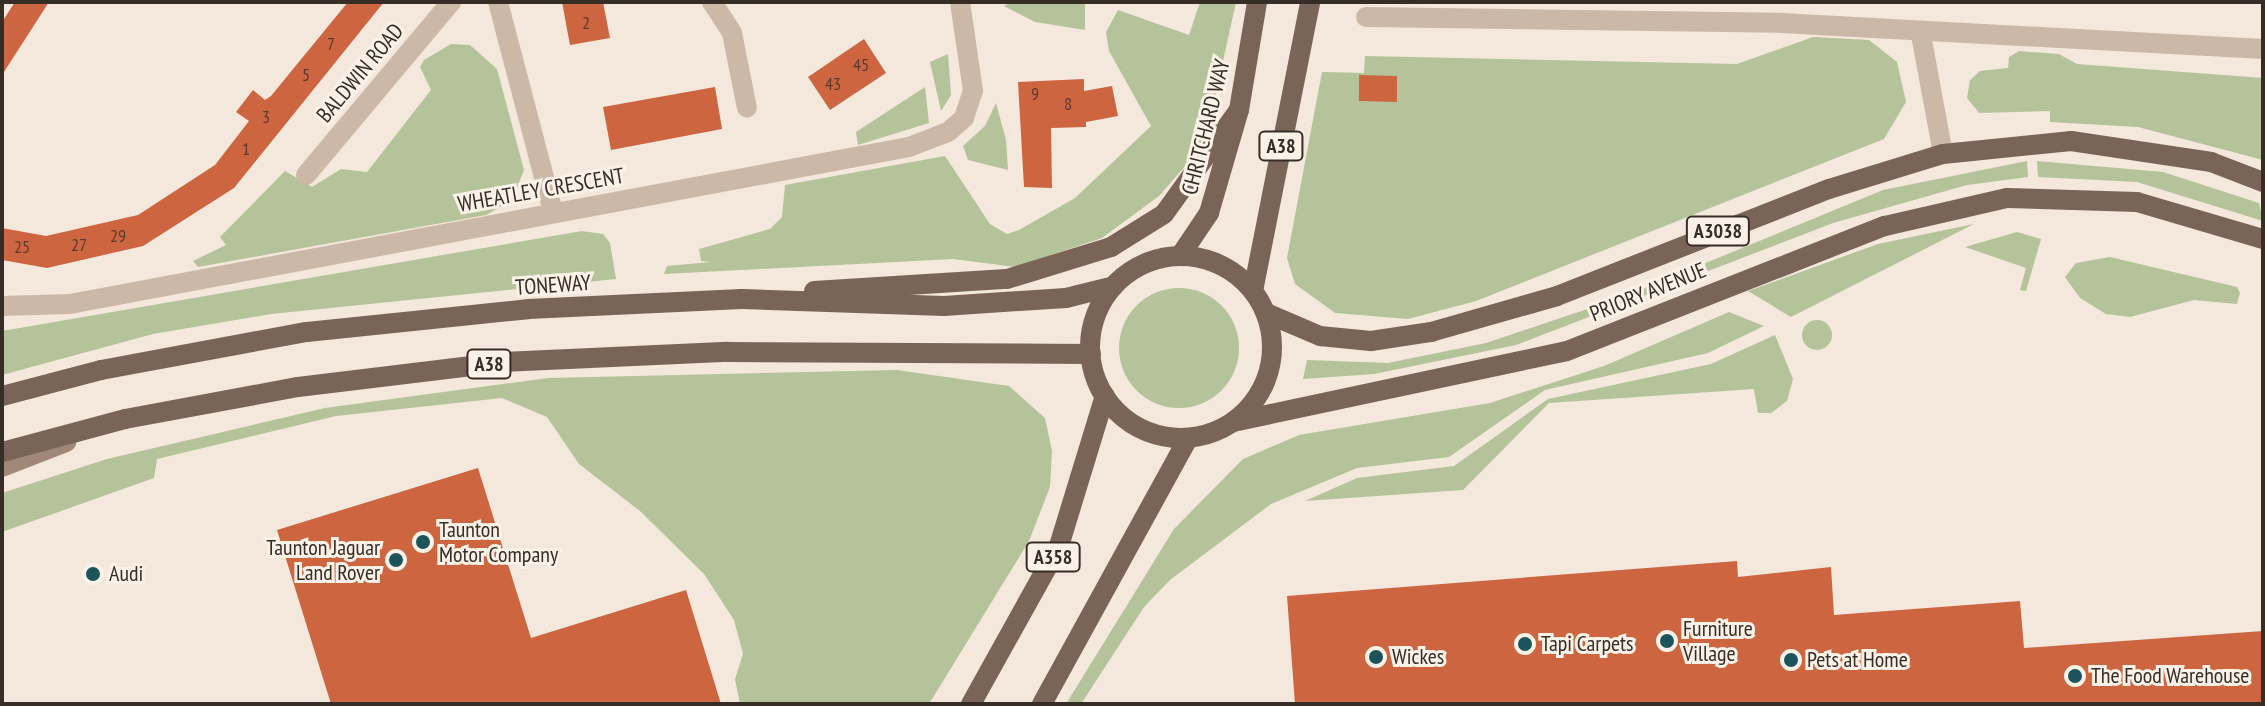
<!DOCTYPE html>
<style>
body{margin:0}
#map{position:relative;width:2265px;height:706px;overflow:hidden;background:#f3e8db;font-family:"PT Sans Narrow",sans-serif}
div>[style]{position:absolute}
.green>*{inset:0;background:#b4c39a}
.round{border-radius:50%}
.building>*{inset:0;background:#cc6540}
.street>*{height:20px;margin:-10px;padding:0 10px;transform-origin:10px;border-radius:10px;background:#ccb8a6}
.secondary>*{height:20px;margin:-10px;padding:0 10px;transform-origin:10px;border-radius:10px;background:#a08777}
.primary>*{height:20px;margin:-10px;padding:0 10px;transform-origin:10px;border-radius:10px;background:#7a6458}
.primary>.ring{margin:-10px;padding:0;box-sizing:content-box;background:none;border:20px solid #7a6458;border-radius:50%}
.dots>*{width:22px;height:22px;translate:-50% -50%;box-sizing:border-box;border:4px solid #faf2e7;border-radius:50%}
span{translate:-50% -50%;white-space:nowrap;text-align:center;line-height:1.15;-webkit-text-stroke:6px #faf2e7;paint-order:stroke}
.number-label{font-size:18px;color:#5c3b2d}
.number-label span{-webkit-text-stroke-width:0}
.shield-label span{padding:2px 6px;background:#faf2e7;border:2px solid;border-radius:6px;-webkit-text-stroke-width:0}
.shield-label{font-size:20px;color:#372d27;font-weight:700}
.street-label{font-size:22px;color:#372d27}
.poi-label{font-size:22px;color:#372d27}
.left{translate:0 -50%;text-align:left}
.right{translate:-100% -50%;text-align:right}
.frame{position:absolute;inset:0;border:4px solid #372d27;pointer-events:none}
</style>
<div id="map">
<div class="green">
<i style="clip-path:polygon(1011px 2px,1085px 2px,1085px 30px,1035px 22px,1004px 6px)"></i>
<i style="clip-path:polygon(1200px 2px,1236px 2px,1209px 125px,1194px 156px,1159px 196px,1102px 238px,1015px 267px,953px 259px,664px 274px,667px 266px,711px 262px,701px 261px,699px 249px,770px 229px,782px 217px,785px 185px,945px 156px,990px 224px,1007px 234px,1019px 230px,1075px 198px,1151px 126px,1109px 51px,1106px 32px,1118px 10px,1189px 35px)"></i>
<i style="clip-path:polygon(1813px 37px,1869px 40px,1897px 62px,1906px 102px,1884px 139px,1476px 301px,1408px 319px,1335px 313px,1295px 284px,1287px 258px,1322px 72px,1364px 73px,1365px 56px,1737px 64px)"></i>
<i style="clip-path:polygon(451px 44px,470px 45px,497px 69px,524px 170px,512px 200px,486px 215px,198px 267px,193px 261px,226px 245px,220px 237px,285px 171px,312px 187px,341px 169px,367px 172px,431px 90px,420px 67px,424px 60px)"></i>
<i style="clip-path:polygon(2019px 51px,2059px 54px,2077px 64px,2263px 78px,2263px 160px,2138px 127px,2050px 122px,2050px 111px,1979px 113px,1967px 98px,1970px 80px,1980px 71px,2008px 68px,2009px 57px)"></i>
<i style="clip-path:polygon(948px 54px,951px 95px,941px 111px,930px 62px)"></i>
<i style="clip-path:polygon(925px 87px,929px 123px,858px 145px,856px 132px)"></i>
<i style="clip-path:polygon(996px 103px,1006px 140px,1008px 170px,968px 160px,963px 146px,985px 126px)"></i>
<i style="clip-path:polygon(2027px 161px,2028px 177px,1967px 185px,1833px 223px,1516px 345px,1374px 374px,1303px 379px,1307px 360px,1388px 363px,1486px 343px,1623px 297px,1883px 190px)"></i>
<i style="clip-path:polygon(2037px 161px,2163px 172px,2259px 203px,2263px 221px,2137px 182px,2038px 177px)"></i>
<i style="clip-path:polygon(2032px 220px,1974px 224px,1791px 317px,1748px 291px,1878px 244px,1974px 224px)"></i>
<i style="clip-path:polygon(582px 231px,603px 234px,610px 243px,616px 279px,271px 314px,153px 334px,2px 375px,2px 331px)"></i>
<i style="clip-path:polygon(2017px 232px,2041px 239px,2026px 291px,2020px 290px,2026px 268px,1965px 247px)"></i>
<i style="clip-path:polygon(2110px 257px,2237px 287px,2240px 293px,2237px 304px,2194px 300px,2130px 317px,2106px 314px,2080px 298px,2065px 277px,2076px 263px)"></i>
<i class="round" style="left:1119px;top:288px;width:120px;height:120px"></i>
<i style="clip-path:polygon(1729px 312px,1764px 326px,1708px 353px,1545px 390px,1449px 457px,1357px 468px,1271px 504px,1170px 580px,1144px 607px,1081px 704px,1066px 704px,1174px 529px,1243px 459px,1299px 435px,1490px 403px,1604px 366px)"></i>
<i class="round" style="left:1802px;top:320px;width:30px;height:30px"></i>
<i style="clip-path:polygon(1775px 335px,1793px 379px,1787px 401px,1771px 413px,1758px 413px,1754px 389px,1549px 403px,1463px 490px,1305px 501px,1357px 478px,1454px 466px,1548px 399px,1711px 364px)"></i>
<i style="clip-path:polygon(897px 370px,1009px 386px,1045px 418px,1052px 451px,1050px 487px,1029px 541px,929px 704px,740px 704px,735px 679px,743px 654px,734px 620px,704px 574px,640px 511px,579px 464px,547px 417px,502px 398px,336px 416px,157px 459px,154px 478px,2px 532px,2px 493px,107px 459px,325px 408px,548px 378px)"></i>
</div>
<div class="building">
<i style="clip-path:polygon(15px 2px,49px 2px,2px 75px,2px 22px)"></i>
<i style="clip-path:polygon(348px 2px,384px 2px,234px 188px,143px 246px,47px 268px,2px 260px,2px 228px,46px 236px,138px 215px,215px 165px,249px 121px,236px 112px,253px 90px,265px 100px,271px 96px)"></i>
<i style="clip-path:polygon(562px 2px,603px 2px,610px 38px,570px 45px)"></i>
<i style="clip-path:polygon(864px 39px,886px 73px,830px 110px,808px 77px)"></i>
<i style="clip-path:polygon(1359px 75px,1397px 76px,1397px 102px,1359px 101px)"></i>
<i style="clip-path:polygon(1084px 79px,1084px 91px,1112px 86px,1118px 116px,1086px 122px,1086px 127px,1051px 128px,1052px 188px,1024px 187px,1018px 82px)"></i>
<i style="clip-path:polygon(715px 87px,722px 129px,611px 150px,603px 107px)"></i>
<i style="clip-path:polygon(478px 468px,531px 638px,686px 590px,721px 704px,331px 704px,277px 530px)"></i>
<i style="clip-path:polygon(1737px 561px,1738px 577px,1831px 567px,1834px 615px,2020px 601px,2024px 648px,2263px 631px,2263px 704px,1295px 704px,1287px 596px)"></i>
</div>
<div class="street">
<i style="left:498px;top:2px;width:216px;rotate:75.3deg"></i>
<i style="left:712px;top:2px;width:37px;rotate:57deg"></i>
<i style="left:732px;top:33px;width:76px;rotate:78.7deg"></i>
<i style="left:1366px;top:17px;width:416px;rotate:0.8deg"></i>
<i style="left:1782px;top:23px;width:482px;rotate:3.1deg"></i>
<i style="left:1921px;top:35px;width:121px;rotate:79.5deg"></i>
<i style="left:306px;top:175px;width:226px;rotate:-50deg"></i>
<i style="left:2px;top:306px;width:68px;rotate:-1.7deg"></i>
<i style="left:70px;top:304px;width:854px;rotate:-10.6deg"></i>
<i style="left:909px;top:147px;width:42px;rotate:-21deg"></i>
<i style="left:948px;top:132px;width:21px;rotate:-41deg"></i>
<i style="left:964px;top:118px;width:28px;rotate:-72deg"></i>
<i style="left:973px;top:91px;width:90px;rotate:-98.3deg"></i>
</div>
<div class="secondary">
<i style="left:2px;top:467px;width:69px;rotate:-21.3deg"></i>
</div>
<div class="primary">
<i style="left:1180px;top:256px;width:52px;rotate:-56deg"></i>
<i style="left:1209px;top:213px;width:107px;rotate:-73.8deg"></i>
<i style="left:1239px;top:110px;width:109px;rotate:-80.5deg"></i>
<i class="ring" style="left:1090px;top:256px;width:162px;height:162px"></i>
<i style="left:814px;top:291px;width:193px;rotate:-3.6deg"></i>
<i style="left:1007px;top:279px;width:109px;rotate:-17.1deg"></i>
<i style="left:1111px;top:247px;width:62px;rotate:-31.9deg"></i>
<i style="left:1164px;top:214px;width:128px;rotate:-54.2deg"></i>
<i style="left:1253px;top:291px;width:295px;rotate:-78.8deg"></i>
<i style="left:1266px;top:313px;width:59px;rotate:23.1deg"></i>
<i style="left:1320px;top:336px;width:51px;rotate:5.6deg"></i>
<i style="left:1371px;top:341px;width:61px;rotate:-8.5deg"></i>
<i style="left:1431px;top:332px;width:131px;rotate:-15.9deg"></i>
<i style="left:1557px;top:296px;width:292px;rotate:-21.5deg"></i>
<i style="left:1829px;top:189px;width:119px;rotate:-17.1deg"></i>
<i style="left:1943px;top:154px;width:129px;rotate:-5.8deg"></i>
<i style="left:2071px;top:141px;width:142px;rotate:8.5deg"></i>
<i style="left:2211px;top:162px;width:56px;rotate:21deg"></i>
<i style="left:2px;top:396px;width:102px;rotate:-14.7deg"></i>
<i style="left:101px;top:370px;width:209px;rotate:-10.5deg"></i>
<i style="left:307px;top:332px;width:222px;rotate:-5.9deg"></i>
<i style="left:528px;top:309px;width:214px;rotate:-2.7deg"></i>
<i style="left:742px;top:299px;width:202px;rotate:2deg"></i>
<i style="left:944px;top:306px;width:122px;rotate:-3.8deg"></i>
<i style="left:1066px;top:298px;width:49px;rotate:-14deg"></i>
<i style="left:1233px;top:422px;width:341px;rotate:-12deg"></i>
<i style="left:1567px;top:351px;width:342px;rotate:-21.5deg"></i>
<i style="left:1885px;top:226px;width:125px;rotate:-12.9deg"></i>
<i style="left:2007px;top:198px;width:130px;rotate:1.8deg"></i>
<i style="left:2137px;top:202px;width:131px;rotate:16.4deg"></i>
<i style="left:2px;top:452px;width:127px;rotate:-15deg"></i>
<i style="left:125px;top:419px;width:176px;rotate:-10.5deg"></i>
<i style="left:298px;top:387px;width:208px;rotate:-6.9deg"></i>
<i style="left:504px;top:362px;width:224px;rotate:-2.6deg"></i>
<i style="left:728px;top:352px;width:363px;rotate:0.3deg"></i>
<i style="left:971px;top:704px;width:181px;rotate:-60.9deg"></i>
<i style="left:1059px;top:546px;width:157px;rotate:-73deg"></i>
<i style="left:1042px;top:704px;width:303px;rotate:-61.2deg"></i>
</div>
<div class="dots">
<i style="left:423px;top:542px;background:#1b555b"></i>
<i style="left:396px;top:560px;background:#1b555b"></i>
<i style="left:93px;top:574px;background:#1b555b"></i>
<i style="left:1667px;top:641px;background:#1b555b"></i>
<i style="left:1525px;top:644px;background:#1b555b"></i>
<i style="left:1376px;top:657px;background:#1b555b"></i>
<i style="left:1791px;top:660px;background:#1b555b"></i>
<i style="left:2075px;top:676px;background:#1b555b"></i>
</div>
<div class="number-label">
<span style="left:586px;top:23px">2</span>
<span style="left:331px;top:44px">7</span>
<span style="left:861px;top:65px">45</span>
<span style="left:306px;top:75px">5</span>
<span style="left:833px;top:84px">43</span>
<span style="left:1035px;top:94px">9</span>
<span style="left:1068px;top:104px">8</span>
<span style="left:266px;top:117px">3</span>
<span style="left:246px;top:149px">1</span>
<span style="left:118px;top:236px">29</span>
<span style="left:79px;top:245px">27</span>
<span style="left:22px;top:247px">25</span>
</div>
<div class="shield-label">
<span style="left:1281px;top:146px">A38</span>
<span style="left:1718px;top:231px">A3038</span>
<span style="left:489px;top:364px">A38</span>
<span style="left:1053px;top:557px">A358</span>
</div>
<div class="street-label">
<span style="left:360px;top:73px;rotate:-50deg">BALDWIN ROAD</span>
<span style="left:1206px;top:127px;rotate:-76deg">CHRITCHARD WAY</span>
<span style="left:541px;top:190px;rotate:-10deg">WHEATLEY CRESCENT</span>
<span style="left:553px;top:285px;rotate:-4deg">TONEWAY</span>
<span style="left:1648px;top:292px;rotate:-22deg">PRIORY AVENUE</span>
</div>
<div class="poi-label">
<span class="left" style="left:439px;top:542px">Taunton<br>Motor Company</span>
<span class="right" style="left:380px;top:560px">Taunton Jaguar<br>Land Rover</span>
<span class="left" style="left:109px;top:574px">Audi</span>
<span class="left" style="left:1683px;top:641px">Furniture<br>Village</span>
<span class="left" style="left:1541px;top:644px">Tapi Carpets</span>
<span class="left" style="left:1392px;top:657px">Wickes</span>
<span class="left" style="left:1807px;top:660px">Pets at Home</span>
<span class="left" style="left:2091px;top:676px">The Food Warehouse</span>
</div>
<div class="frame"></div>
</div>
